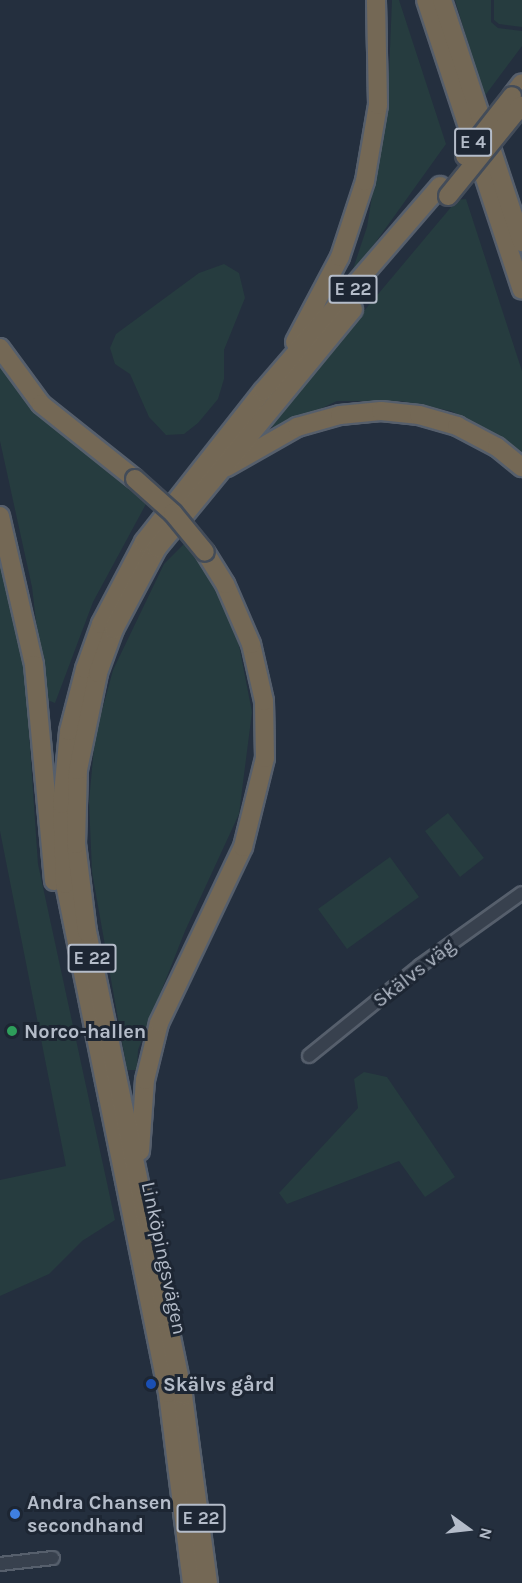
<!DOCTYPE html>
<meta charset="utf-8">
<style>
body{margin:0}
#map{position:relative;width:522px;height:1583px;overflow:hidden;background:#242f3e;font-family:Karla,sans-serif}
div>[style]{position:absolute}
.green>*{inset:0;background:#263c3f}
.roads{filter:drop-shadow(2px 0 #565f6c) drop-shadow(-2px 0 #565f6c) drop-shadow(0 2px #565f6c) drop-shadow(0 -2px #565f6c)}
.minor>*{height:12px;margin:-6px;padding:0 6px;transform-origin:6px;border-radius:6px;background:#38414e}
.highway>*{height:18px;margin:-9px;padding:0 9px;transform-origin:9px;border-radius:9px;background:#746855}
.bridges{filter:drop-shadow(2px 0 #434c59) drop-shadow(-2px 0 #434c59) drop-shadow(0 2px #434c59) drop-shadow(0 -2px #434c59)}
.highway-bridge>*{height:18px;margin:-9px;padding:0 9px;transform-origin:9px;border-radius:9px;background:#746855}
.dots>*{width:16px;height:16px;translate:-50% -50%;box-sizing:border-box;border:3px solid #1d2633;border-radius:50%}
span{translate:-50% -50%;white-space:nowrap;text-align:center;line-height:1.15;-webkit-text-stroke:6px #1d2633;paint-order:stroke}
.shield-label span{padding:2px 4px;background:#1d2633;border:2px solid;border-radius:4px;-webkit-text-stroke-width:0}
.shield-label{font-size:18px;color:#b4bcc9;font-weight:700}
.street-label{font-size:20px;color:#b4bcc9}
.poi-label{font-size:20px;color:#b4bcc9;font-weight:700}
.left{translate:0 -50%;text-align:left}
.north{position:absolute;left:438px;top:1499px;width:60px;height:60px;-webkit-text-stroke:4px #1d2633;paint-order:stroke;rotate:105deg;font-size:16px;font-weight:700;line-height:24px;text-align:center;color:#b4bcc9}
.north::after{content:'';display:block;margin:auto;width:21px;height:27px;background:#b4bcc9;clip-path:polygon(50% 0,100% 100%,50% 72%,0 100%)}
</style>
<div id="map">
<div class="green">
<i style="clip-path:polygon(392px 0,399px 0,446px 144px,350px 278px,367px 227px,388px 98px)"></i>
<i style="clip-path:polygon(455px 0,491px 0,491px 22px,498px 28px,522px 31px,522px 46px,484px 97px)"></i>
<i style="clip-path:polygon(494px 0,522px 0,522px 27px,499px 24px,494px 20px)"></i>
<i style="clip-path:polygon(466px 199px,522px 371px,522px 454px,502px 437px,451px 411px,401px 401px,337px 401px,275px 430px,270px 423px,457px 200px)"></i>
<i style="clip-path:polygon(224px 264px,239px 273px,245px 298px,224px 350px,224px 379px,218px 399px,198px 423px,184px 434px,166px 435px,149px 417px,130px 374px,115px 364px,110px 348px,116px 334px,199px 273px)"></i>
<i style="clip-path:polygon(0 365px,28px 402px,146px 504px,93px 602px,55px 703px,45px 699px,32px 587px,0 441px)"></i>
<i style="clip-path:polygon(187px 541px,235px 625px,252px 712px,239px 814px,185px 931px,138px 1050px,137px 1070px,127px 1070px,92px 872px,89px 802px,95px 736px,113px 670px,164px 564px)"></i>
<i style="clip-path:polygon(4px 564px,25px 674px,38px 864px,115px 1220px,82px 1241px,49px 1274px,0 1296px,0 1180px,66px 1166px,0 831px,0 565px)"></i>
<i style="clip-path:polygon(448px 813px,484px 858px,460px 877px,425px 831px)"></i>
<i style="clip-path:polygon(390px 857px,419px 897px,347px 949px,318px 909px)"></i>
<i style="clip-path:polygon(364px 1072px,387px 1077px,455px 1177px,425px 1197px,399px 1161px,287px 1204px,279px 1193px,358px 1108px,354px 1079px)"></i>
</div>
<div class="roads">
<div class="minor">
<i style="left:309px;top:1056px;width:143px;rotate:-39deg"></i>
<i style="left:420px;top:966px;width:125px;rotate:-35.6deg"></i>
<i style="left:0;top:1564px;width:53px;rotate:-6.5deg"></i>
</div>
<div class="highway">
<i style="left:426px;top:0;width:305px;rotate:71.7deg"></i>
<i style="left:442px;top:0;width:255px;rotate:71.7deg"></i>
<i style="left:512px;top:96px;width:16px;rotate:-52deg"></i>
<i style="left:295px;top:342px;width:96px;rotate:-62.1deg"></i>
<i style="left:340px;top:257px;width:80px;rotate:-71.8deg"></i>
<i style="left:365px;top:181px;width:77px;rotate:-80.3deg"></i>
<i style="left:378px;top:105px;width:105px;rotate:-91.1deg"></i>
<i style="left:0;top:348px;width:69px;rotate:53.8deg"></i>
<i style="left:41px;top:404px;width:120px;rotate:38.6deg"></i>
<i style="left:227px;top:467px;width:81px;rotate:-29.7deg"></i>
<i style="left:297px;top:427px;width:45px;rotate:-15.6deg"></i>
<i style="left:340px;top:415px;width:41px;rotate:-5.6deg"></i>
<i style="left:381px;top:411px;width:38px;rotate:6deg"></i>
<i style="left:419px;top:415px;width:40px;rotate:16deg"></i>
<i style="left:457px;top:426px;width:45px;rotate:27.7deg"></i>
<i style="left:497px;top:447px;width:32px;rotate:39deg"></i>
<i style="left:0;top:516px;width:153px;rotate:77.1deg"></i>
<i style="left:34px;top:665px;width:217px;rotate:84.7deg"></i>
<i style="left:140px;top:1151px;width:71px;rotate:-86deg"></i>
<i style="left:145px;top:1080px;width:59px;rotate:-76.2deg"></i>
<i style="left:159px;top:1023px;width:195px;rotate:-64.5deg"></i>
<i style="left:243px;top:847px;width:92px;rotate:-76.1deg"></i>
<i style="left:265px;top:758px;width:57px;rotate:-91deg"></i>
<i style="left:264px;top:701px;width:58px;rotate:-102.8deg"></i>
<i style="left:251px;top:644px;width:65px;rotate:-113.4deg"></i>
<i style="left:225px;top:584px;width:38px;rotate:-122deg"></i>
<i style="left:192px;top:1583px;width:192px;rotate:-97.2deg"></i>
<i style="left:168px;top:1393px;width:519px;rotate:-101.44deg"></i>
<i style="left:65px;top:884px;width:80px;rotate:-92.1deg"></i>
<i style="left:62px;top:804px;width:73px;rotate:-84.5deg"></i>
<i style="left:69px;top:731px;width:64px;rotate:-75.5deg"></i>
<i style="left:85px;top:669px;width:48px;rotate:-70.4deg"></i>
<i style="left:101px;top:624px;width:93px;rotate:-62.3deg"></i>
<i style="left:144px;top:542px;width:192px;rotate:-51.8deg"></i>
<i style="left:263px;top:391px;width:271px;rotate:-49.2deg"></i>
<i style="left:208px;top:1583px;width:190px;rotate:-97.6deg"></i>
<i style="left:183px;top:1395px;width:473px;rotate:-101.7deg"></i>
<i style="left:87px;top:932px;width:89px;rotate:-97.1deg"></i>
<i style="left:76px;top:844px;width:74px;rotate:-88.5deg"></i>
<i style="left:78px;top:770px;width:99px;rotate:-78.3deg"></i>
<i style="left:98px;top:673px;width:47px;rotate:-70deg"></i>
<i style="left:114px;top:629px;width:92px;rotate:-62deg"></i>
<i style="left:157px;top:548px;width:309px;rotate:-50.6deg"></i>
</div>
</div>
<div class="bridges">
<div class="highway-bridge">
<i style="left:465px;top:156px;width:76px;rotate:-51.9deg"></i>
<i style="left:448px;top:196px;width:116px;rotate:-51deg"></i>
<i style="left:135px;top:479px;width:51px;rotate:41.8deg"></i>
<i style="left:173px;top:513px;width:50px;rotate:50.6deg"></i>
</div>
</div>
<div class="dots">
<i style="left:12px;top:1031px;background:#2e9e5b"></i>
<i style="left:151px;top:1384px;background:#1a4fb4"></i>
<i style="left:15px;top:1514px;background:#3f7fe0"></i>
</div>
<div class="shield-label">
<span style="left:473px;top:142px">E 4</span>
<span style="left:353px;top:289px">E 22</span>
<span style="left:92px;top:958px">E 22</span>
<span style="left:201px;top:1518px">E 22</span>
</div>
<div class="street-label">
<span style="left:414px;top:973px;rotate:-38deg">Skälvs väg</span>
<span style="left:164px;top:1258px;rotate:78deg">Linköpingsvägen</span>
</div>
<div class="poi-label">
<span class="left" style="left:24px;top:1031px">Norco-hallen</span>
<span class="left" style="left:163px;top:1384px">Skälvs gård</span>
<span class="left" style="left:27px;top:1514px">Andra Chansen<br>secondhand</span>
</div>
<div class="north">N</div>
</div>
